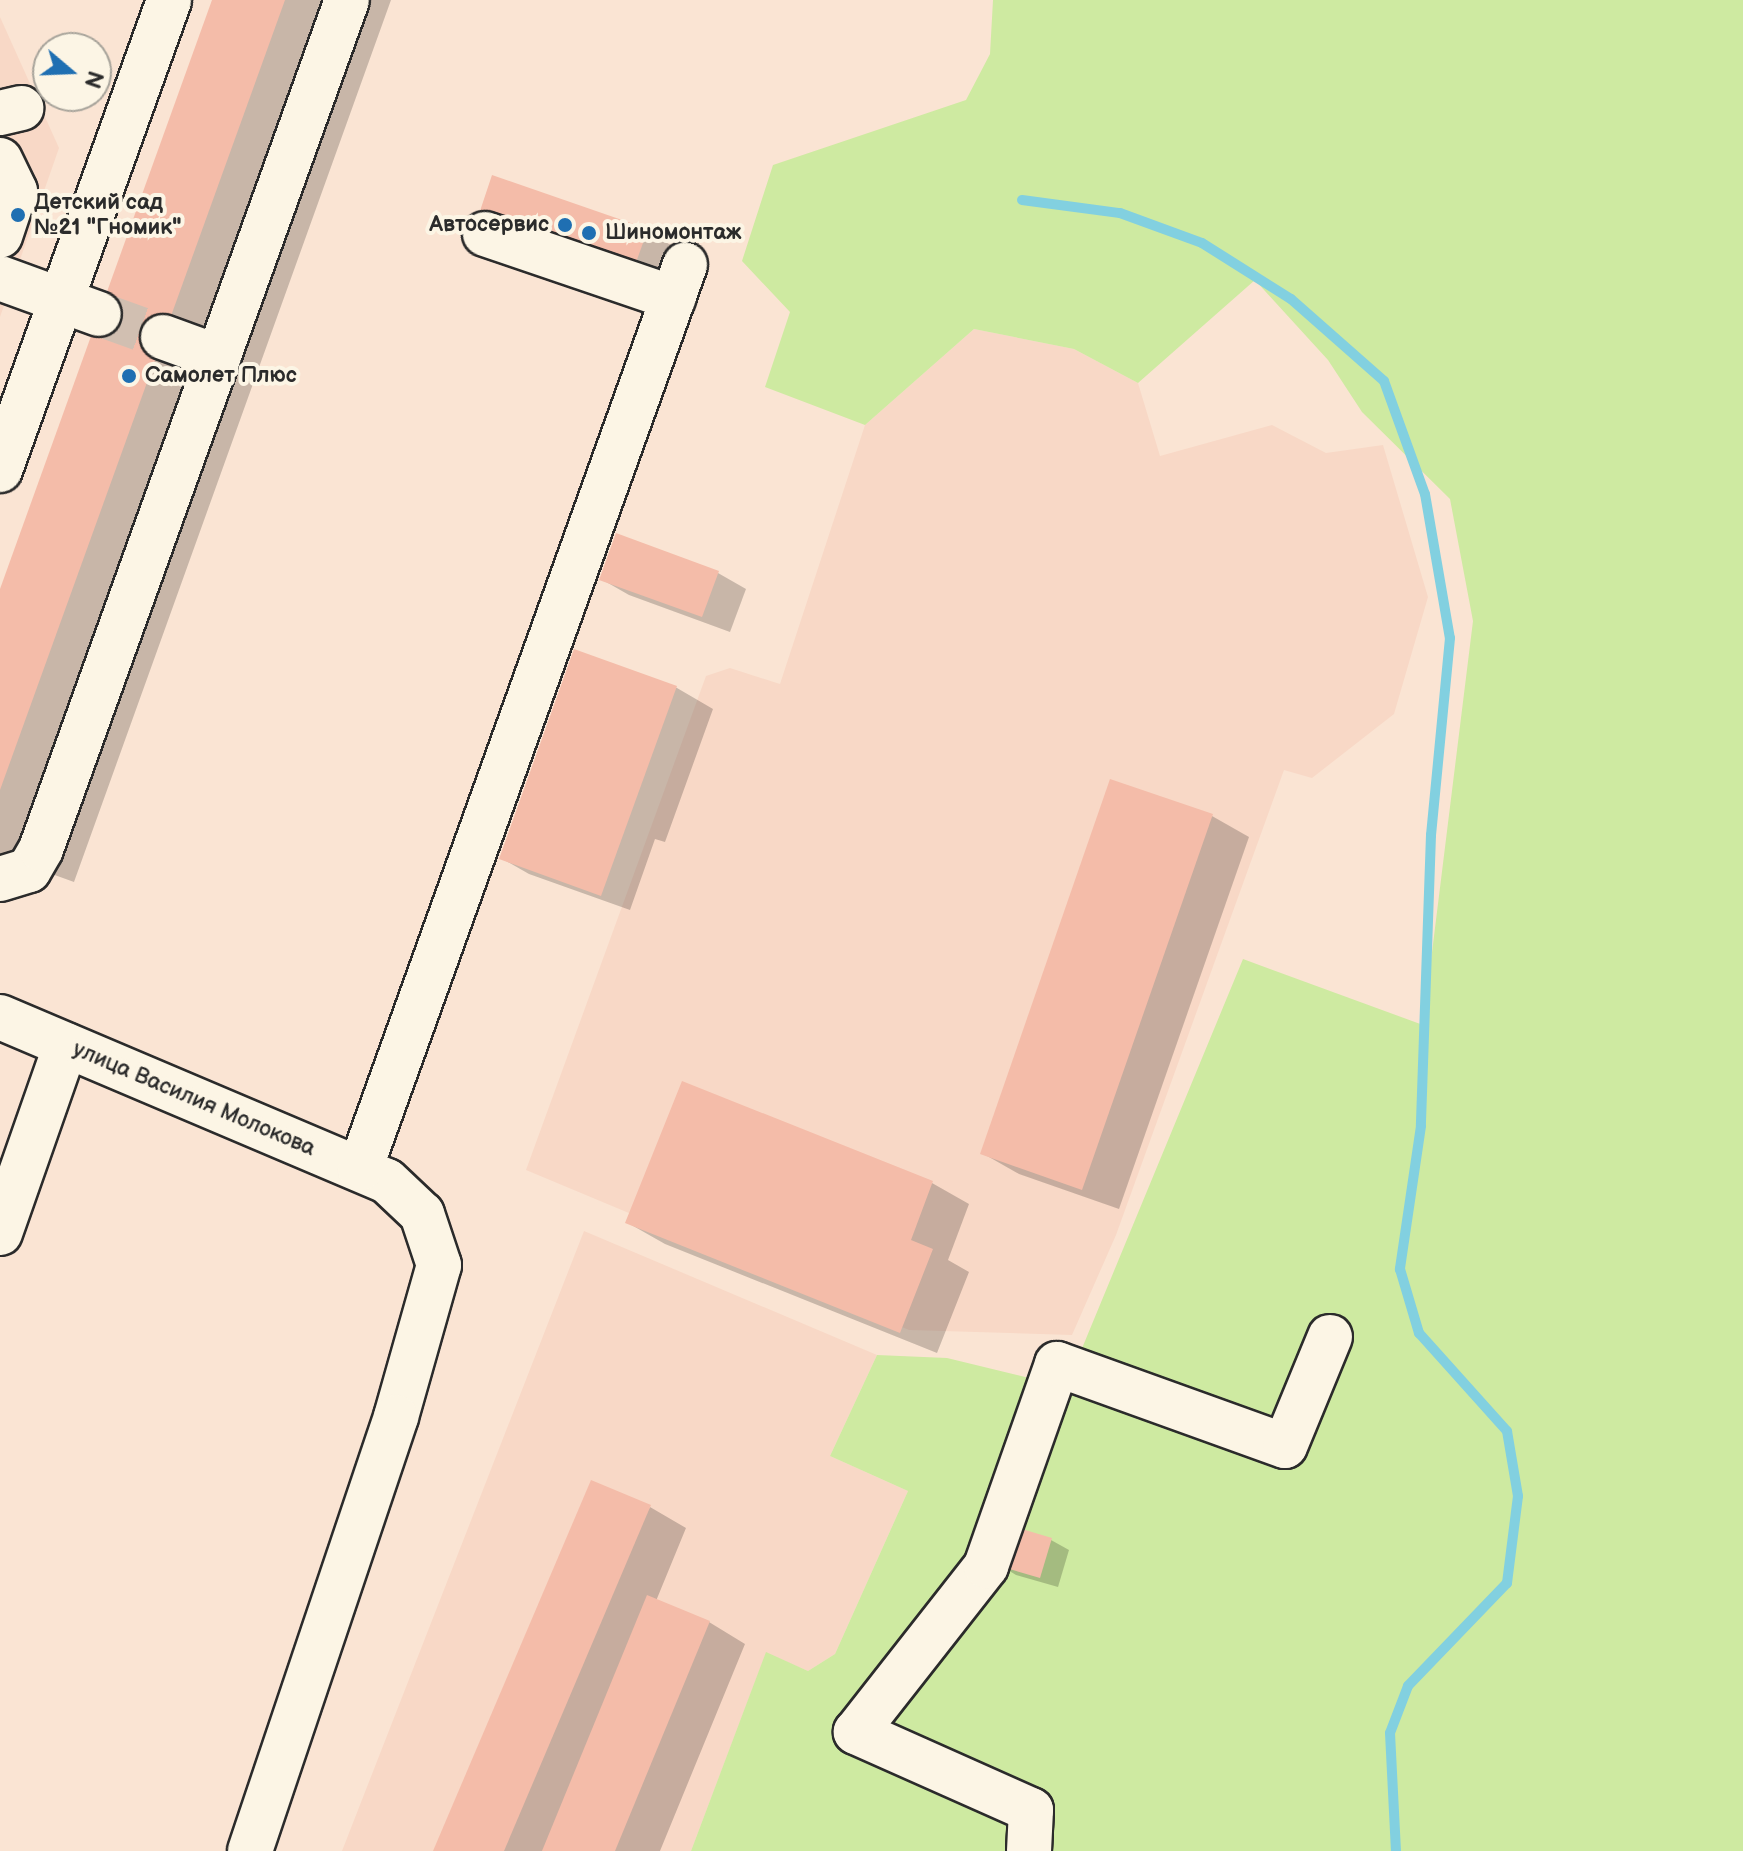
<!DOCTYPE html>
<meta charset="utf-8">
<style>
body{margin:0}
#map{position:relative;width:1743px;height:1851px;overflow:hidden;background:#fae4d3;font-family:"Balsamiq Sans",sans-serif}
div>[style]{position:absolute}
.built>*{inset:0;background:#f8d8c6}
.green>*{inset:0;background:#ceeaa1}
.shadow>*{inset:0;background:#0003}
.stream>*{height:10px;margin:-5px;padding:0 5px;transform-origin:5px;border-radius:5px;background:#82d0e0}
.building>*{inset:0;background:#f4bca9}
.minor-tunnel>*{height:44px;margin-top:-22px;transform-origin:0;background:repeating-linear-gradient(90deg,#d1bfb1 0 44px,transparent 0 66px)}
.roads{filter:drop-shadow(2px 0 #2b2b2b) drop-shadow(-2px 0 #2b2b2b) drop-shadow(0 2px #2b2b2b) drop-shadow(0 -2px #2b2b2b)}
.minor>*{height:44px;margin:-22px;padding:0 22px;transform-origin:22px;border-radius:22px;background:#fcf5e5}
.dots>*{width:22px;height:22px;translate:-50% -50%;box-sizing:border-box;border:4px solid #fcf5e5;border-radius:50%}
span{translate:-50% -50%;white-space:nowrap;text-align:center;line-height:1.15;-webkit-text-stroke:8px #fcf5e5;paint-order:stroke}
.poi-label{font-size:22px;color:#2b2b2b;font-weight:700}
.left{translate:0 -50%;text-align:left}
.right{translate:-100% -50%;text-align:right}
.street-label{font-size:22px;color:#2b2b2b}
.north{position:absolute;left:32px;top:32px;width:80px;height:80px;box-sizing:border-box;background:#fcf5e5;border:2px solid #a8a49b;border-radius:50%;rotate:109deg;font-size:22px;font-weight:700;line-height:32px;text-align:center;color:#2b2b2b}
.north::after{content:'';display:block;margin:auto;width:28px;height:36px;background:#1f6fb2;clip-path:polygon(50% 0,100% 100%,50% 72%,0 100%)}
</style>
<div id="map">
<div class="built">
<i style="clip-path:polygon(0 17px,59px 148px,0 317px)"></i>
<i style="clip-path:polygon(974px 329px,1074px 349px,1138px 383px,1160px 456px,1272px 425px,1326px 453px,1383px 445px,1428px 597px,1394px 714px,1312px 778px,1284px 770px,1116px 1235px,1072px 1335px,909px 1330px,526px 1170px,706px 676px,730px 668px,780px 684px,865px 425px)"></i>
<i style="clip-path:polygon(584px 1231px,877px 1355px,830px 1456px,908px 1491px,835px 1654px,808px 1671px,766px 1653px,691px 1851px,342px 1851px)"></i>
</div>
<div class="green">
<i style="clip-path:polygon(993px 0,1743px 0,1743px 1851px,691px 1851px,766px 1652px,808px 1671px,835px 1654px,908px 1491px,830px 1456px,877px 1355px,947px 1358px,1066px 1387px,1243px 959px,1423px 1025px,1473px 621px,1450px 499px,1362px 412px,1328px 360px,1255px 280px,1138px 383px,1074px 349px,974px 329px,865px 425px,765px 387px,790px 312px,742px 261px,773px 165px,966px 100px,990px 54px)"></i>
</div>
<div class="shadow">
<i style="clip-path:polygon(214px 0,391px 0,74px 882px,38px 869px,0 863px,0 595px)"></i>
<i style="clip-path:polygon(509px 229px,647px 231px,674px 247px,662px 282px)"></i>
<i style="clip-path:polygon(718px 573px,746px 589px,730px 632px,629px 595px,601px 579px)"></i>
<i style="clip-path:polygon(575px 651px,677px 688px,713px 709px,665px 842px,655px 839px,630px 910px,529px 874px,501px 858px)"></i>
<i style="clip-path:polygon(1112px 781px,1212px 816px,1249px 837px,1119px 1209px,1019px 1174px,982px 1153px)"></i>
<i style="clip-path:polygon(683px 1084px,932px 1183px,969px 1204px,948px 1260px,969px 1272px,937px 1353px,665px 1244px,628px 1223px)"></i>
<i style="clip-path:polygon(650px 1507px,686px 1528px,656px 1601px,709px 1622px,745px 1644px,660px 1851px,435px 1851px)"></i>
<i style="clip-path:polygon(1051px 1540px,1069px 1550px,1058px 1587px,1016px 1575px,998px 1564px)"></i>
</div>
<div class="stream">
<i style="left:1022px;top:200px;width:99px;rotate:7.6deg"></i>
<i style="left:1120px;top:213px;width:87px;rotate:20.1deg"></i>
<i style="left:1202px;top:243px;width:105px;rotate:32.2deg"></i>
<i style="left:1291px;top:299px;width:124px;rotate:41.4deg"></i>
<i style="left:1384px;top:381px;width:120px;rotate:70.1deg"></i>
<i style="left:1425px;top:494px;width:146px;rotate:80.2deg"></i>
<i style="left:1450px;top:638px;width:198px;rotate:95.5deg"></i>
<i style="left:1431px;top:835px;width:291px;rotate:92deg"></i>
<i style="left:1421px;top:1126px;width:145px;rotate:98.4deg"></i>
<i style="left:1400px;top:1269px;width:67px;rotate:73.5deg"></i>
<i style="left:1419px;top:1333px;width:132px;rotate:48.1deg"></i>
<i style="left:1507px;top:1431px;width:66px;rotate:80.4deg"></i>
<i style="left:1518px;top:1496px;width:88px;rotate:97.2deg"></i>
<i style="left:1507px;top:1583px;width:143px;rotate:133.9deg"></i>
<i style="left:1408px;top:1686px;width:50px;rotate:111deg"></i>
<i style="left:1390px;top:1733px;width:118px;rotate:87.1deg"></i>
</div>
<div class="building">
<i style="clip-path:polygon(212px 0,285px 0,0 790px,0 589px)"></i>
<i style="clip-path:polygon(492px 175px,648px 229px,634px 268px,479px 214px)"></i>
<i style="clip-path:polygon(616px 533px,719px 571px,702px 617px,599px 580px)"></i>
<i style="clip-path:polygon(574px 649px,677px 686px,601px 896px,499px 859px)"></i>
<i style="clip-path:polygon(1110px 779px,1213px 814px,1082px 1190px,980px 1154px)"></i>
<i style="clip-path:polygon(682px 1081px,933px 1181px,911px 1240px,933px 1249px,900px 1333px,625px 1223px)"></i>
<i style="clip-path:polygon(591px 1480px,651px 1505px,504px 1851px,433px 1851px)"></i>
<i style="clip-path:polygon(1008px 1525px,1052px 1538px,1040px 1578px,996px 1565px)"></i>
<i style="clip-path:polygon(647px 1595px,710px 1621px,615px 1851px,542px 1851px)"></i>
</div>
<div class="minor-tunnel">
<i style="left:99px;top:314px;width:68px;rotate:19.8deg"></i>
</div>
<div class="roads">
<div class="minor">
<i style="left:0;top:113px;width:22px;rotate:-13deg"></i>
<i style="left:0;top:160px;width:34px;rotate:64deg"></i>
<i style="left:15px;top:191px;width:47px;rotate:108.4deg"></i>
<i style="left:485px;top:234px;width:199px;rotate:18.8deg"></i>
<i style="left:0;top:278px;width:105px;rotate:20deg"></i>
<i style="left:163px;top:337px;width:59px;rotate:20deg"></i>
<i style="left:0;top:470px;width:499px;rotate:-70.2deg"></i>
<i style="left:0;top:879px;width:30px;rotate:-17deg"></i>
<i style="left:29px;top:870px;width:24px;rotate:-60deg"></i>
<i style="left:41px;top:849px;width:902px;rotate:-70.18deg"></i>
<i style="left:0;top:1017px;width:420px;rotate:23deg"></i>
<i style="left:387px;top:1181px;width:48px;rotate:43.3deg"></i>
<i style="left:422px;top:1214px;width:54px;rotate:71.6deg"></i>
<i style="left:439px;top:1265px;width:158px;rotate:105.8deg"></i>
<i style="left:396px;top:1417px;width:458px;rotate:108.6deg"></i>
<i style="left:360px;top:1169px;width:961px;rotate:-70.23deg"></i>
<i style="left:0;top:1233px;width:199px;rotate:-70.7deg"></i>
<i style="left:1029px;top:1851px;width:41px;rotate:-87.2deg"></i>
<i style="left:1031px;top:1810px;width:192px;rotate:-156deg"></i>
<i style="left:856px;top:1732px;width:211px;rotate:-51.9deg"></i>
<i style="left:986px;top:1566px;width:214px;rotate:-70.6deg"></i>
<i style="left:1057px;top:1364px;width:242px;rotate:19.8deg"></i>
<i style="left:1285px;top:1446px;width:118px;rotate:-67.6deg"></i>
</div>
</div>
<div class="dots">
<i style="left:18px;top:215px;background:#1f6fb2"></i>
<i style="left:565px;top:225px;background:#1f6fb2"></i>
<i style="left:589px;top:233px;background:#1f6fb2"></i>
<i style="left:129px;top:376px;background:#1f6fb2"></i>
</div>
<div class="poi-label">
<span class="left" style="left:34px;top:215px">Детский сад<br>№21 "Гномик"</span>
<span class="right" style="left:549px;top:225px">Автосервис</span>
<span class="left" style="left:605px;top:233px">Шиномонтаж</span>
<span class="left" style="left:145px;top:376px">Самолет Плюс</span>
</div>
<div class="street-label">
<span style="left:194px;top:1099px;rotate:23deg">улица Василия Молокова</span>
</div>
<div class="north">N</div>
</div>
